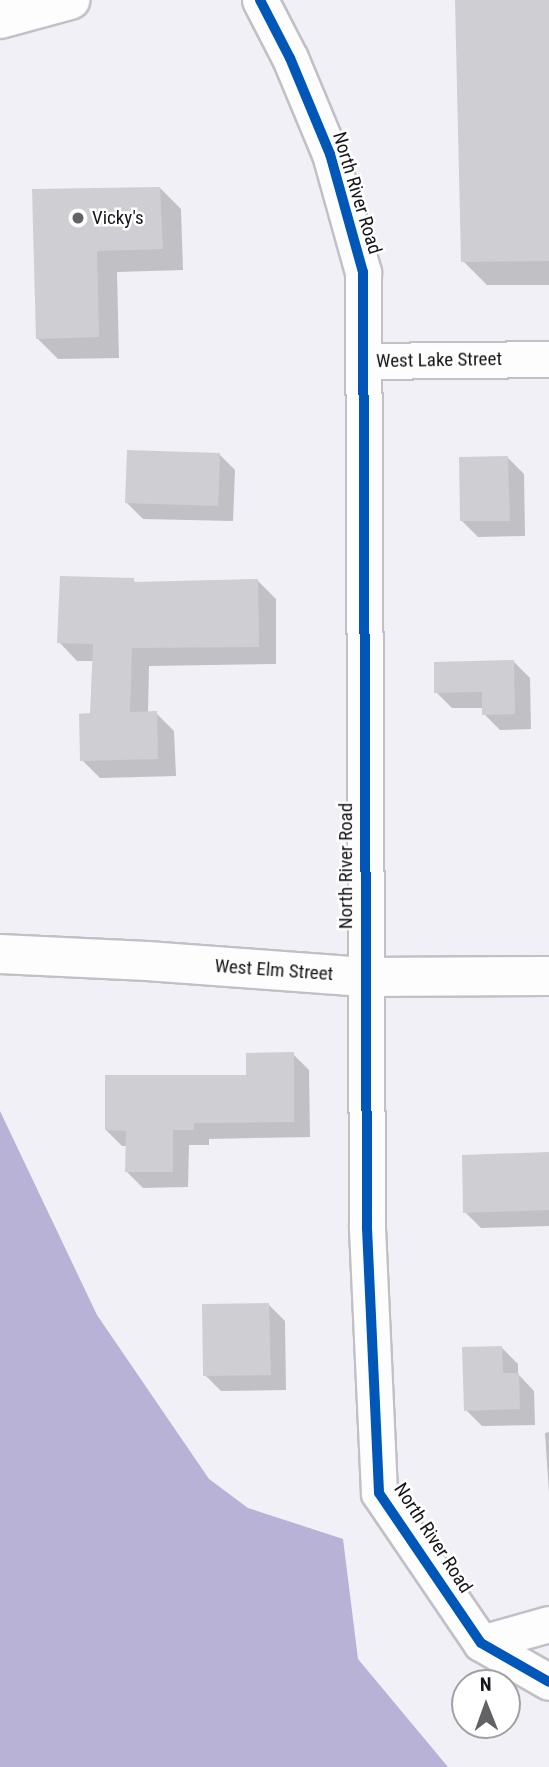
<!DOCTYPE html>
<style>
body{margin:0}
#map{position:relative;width:549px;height:1767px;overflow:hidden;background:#f1f0f7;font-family:"Roboto Condensed",sans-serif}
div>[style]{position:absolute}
.water>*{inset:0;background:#b8b2d6}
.shadow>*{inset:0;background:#0003}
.building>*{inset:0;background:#ceced3}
.roads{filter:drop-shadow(2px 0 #c1c0c6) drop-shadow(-2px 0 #c1c0c6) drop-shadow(0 2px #c1c0c6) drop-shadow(0 -2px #c1c0c6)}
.street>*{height:35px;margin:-17.5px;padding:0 17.5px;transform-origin:17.5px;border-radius:17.5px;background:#fdfdfe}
.secondary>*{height:38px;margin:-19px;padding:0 19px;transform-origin:19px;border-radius:19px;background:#fdfdfe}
.primary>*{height:38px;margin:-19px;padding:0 19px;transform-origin:19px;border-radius:19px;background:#fdfdfe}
.cycleway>*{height:10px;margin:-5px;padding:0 5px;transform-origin:5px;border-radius:5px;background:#0057b8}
.dots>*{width:19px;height:19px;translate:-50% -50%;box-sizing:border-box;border:4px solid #fff;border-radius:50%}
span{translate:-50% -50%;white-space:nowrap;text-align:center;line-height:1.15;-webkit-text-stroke:5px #fff;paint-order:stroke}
.street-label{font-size:19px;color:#151519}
.poi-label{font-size:19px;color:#151519}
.left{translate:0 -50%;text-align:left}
.north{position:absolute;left:451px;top:1669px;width:70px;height:70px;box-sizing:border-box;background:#fff;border:2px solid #a1a1a3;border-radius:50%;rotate:359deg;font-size:19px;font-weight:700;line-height:28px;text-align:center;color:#151519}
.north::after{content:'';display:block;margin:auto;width:24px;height:32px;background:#626267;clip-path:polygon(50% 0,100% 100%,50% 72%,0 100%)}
</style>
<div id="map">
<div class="water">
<i style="clip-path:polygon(0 1111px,97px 1315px,209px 1479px,248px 1508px,343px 1539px,358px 1659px,448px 1767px,0 1767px)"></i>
</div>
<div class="shadow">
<i style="clip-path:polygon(457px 0,549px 0,549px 285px,487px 285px,463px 261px)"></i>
<i style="clip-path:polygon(160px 188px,181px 209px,183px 270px,117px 272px,119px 358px,58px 359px,37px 338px,33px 191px)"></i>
<i style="clip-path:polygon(219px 454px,235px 470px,233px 521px,143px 519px,127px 503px)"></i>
<i style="clip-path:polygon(508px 458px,524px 474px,525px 536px,478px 537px,462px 521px)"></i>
<i style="clip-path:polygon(133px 580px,136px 583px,258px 581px,276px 599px,276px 664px,149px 666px,148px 713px,156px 713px,174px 731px,176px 776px,100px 778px,82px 760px,91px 715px,94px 661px,77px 661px,59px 642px)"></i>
<i style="clip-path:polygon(514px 662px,530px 678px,531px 729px,500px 730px,484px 714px,484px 708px,452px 708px,436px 692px)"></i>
<i style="clip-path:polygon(293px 1054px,309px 1070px,310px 1137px,209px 1139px,209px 1145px,189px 1145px,188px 1187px,143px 1188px,127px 1172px,127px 1146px,122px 1146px,106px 1130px,248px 1077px)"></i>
<i style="clip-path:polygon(549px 1154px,549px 1226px,481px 1228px,465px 1212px)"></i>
<i style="clip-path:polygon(269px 1305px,285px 1321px,286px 1390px,221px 1391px,205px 1375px)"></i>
<i style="clip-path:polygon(502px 1348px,518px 1364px,518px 1374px,534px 1391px,535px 1425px,482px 1426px,466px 1410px)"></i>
<i style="clip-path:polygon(549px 1432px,549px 1493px,545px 1433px)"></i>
</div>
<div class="building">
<i style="clip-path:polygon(455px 0,549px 0,549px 261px,461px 262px)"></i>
<i style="clip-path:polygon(160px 187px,163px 249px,97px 251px,99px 337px,36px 339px,32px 189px)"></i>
<i style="clip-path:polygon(127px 450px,220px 453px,218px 506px,125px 503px)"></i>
<i style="clip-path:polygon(508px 456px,510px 521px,460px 521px,459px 457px)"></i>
<i style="clip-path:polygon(60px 576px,134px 578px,134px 582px,258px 579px,259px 647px,132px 648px,130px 712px,157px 711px,158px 759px,80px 761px,79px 714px,90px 713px,93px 644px,57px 643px)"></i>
<i style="clip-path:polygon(514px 660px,515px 714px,482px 715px,482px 692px,434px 693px,434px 662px)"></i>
<i style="clip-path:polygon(294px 1052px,294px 1122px,194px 1123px,194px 1130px,173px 1130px,173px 1172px,125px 1172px,126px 1131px,105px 1130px,105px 1075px,246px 1075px,246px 1053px)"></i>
<i style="clip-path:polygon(549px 1152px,549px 1210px,463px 1213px,462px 1155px)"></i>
<i style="clip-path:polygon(269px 1303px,271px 1375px,203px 1376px,202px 1304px)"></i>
<i style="clip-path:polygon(502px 1346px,503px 1373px,519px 1373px,520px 1409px,464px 1411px,462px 1347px)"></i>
</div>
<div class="roads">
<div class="street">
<i style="left:260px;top:0;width:65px;rotate:62.7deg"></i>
<i style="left:290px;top:58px;width:104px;rotate:67.4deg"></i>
<i style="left:330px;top:154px;width:123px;rotate:74.4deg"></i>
<i style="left:363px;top:272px;width:956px;rotate:89.76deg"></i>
<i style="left:367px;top:1228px;width:265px;rotate:87.4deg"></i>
<i style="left:379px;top:1493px;width:181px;rotate:55.8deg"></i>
<i style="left:481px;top:1643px;width:78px;rotate:29.8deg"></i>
<i style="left:364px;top:361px;width:185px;rotate:-0.6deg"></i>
<i style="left:481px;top:1643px;width:71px;rotate:-15.6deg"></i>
</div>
<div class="secondary">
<i style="left:0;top:19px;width:73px;rotate:-15.2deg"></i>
</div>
<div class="primary">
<i style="left:0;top:954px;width:147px;rotate:2.7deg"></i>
<i style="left:147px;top:961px;width:218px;rotate:4.2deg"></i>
<i style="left:364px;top:977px;width:185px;rotate:-0.3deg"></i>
</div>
</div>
<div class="cycleway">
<i style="left:260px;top:0;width:65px;rotate:62.7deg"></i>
<i style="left:290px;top:58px;width:104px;rotate:67.4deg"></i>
<i style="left:330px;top:154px;width:123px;rotate:74.4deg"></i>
<i style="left:363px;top:272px;width:956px;rotate:89.76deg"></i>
<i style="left:367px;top:1228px;width:265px;rotate:87.4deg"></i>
<i style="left:379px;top:1493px;width:181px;rotate:55.8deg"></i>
<i style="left:481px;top:1643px;width:78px;rotate:29.8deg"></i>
</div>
<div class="dots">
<i style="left:78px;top:218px;background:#626267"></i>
</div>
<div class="street-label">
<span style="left:357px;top:193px;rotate:73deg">North River Road</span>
<span style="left:439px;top:360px;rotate:-1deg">West Lake Street</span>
<span style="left:346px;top:866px;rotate:-90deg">North River Road</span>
<span style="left:274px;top:970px;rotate:4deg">West Elm Street</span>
<span style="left:433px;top:1538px;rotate:57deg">North River Road</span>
</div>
<div class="poi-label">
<span class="left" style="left:92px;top:218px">Vicky's</span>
</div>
<div class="north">N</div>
</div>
